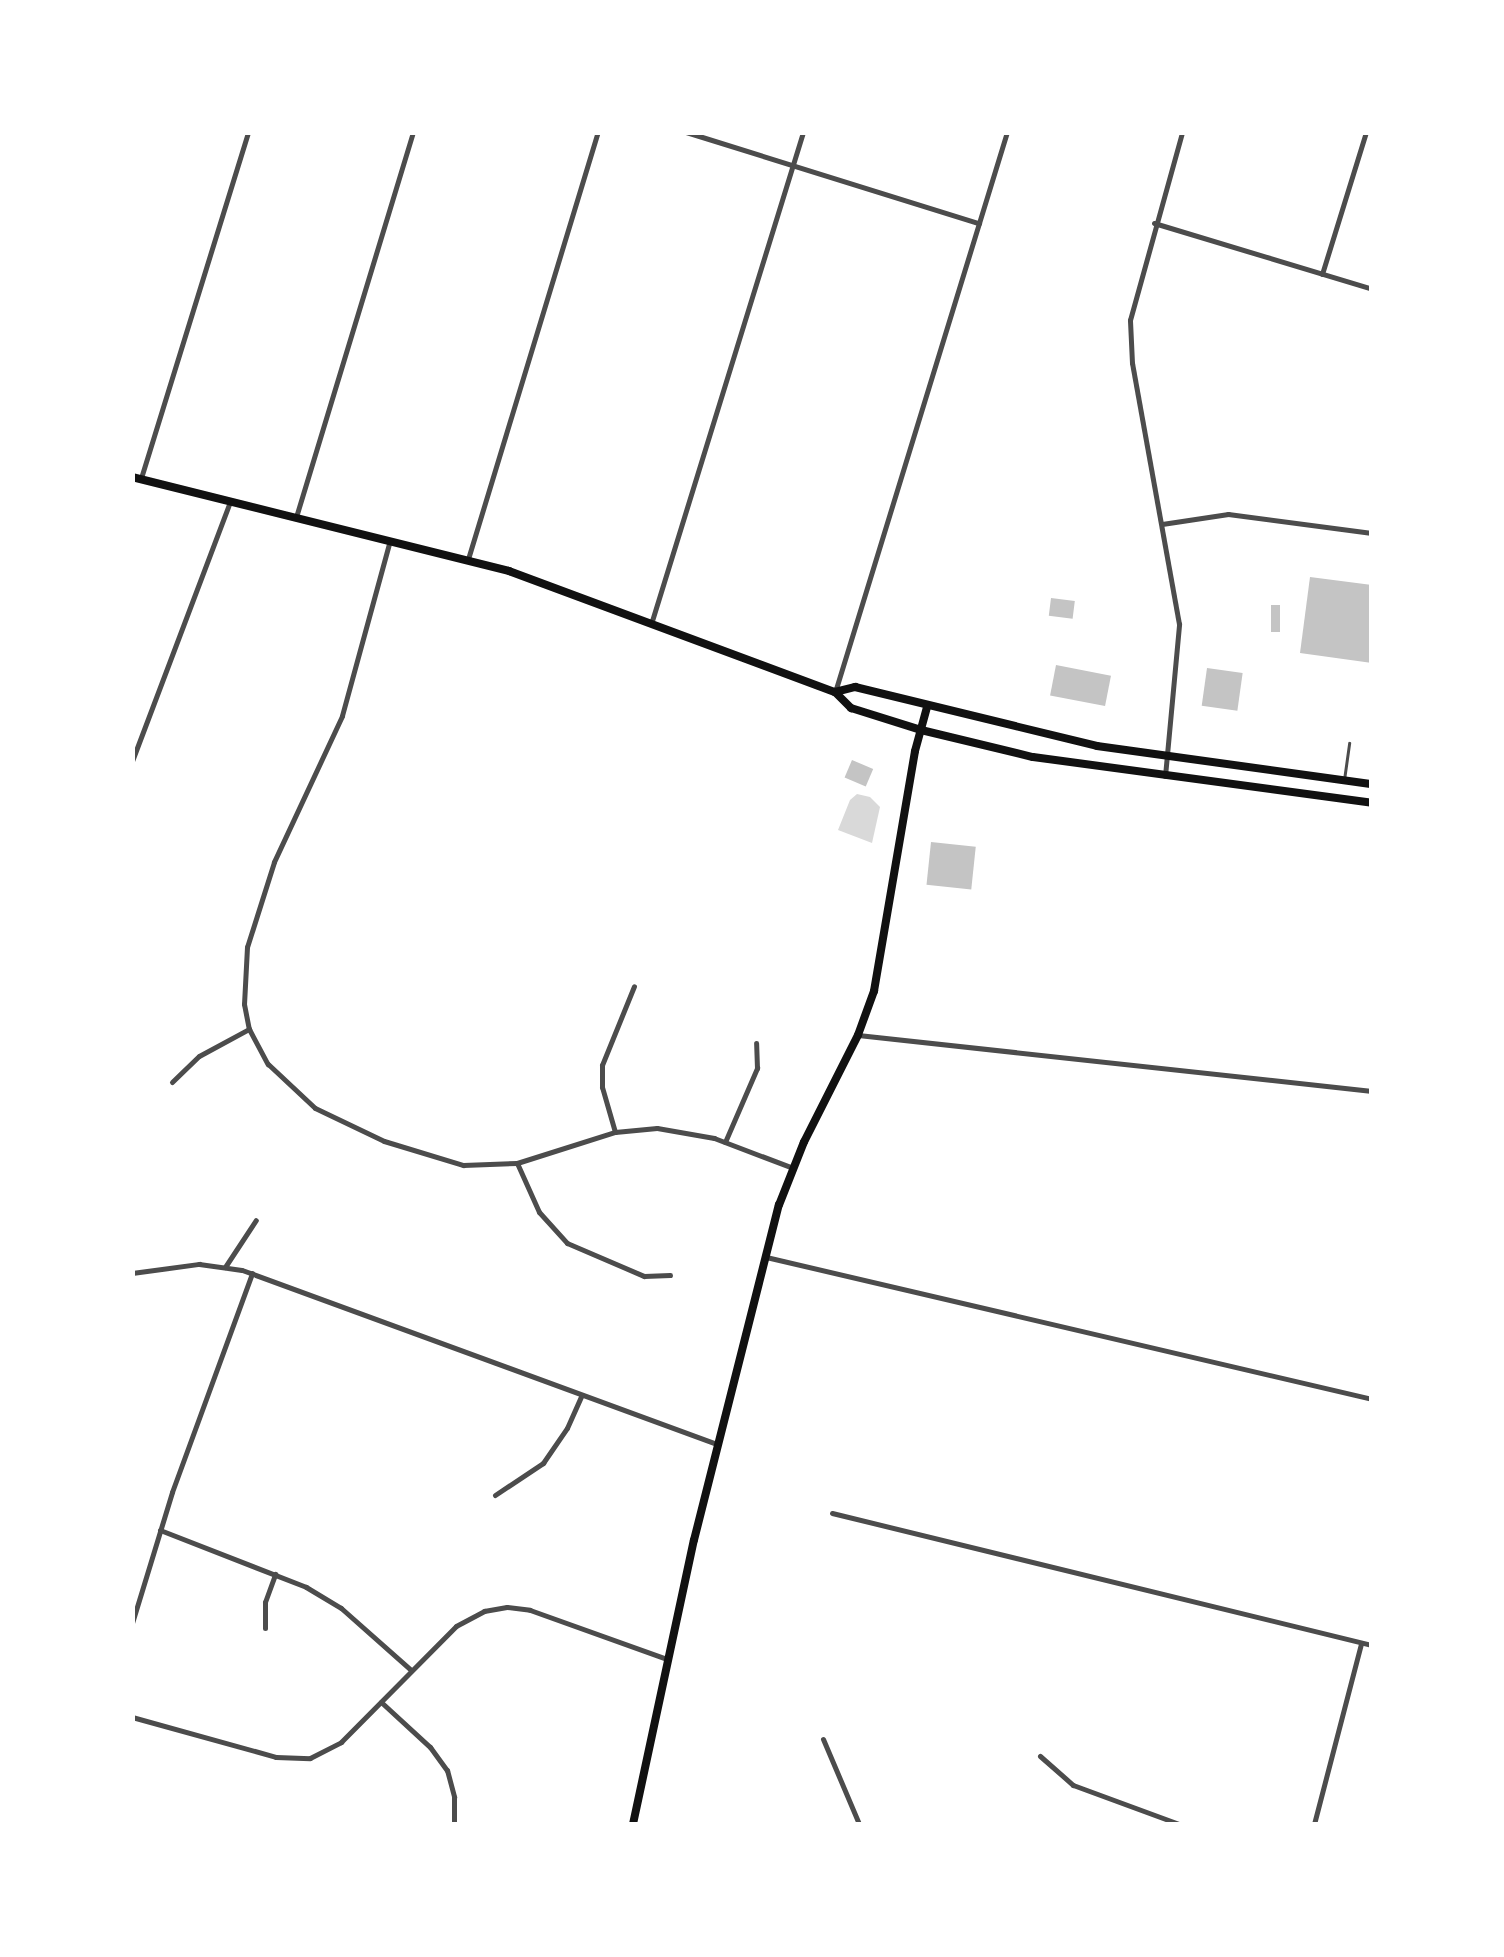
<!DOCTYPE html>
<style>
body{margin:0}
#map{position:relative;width:1504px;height:1957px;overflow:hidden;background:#fff;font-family:Bitter,serif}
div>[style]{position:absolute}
.water>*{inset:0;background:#d9d9d9}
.building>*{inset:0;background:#c4c4c4;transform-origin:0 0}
.service>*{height:2.5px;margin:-1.25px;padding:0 1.25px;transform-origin:1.25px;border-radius:1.25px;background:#4c4c4c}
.minor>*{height:5px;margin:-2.5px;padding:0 2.5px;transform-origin:2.5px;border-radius:2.5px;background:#4c4c4c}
.secondary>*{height:8px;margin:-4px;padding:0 4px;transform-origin:4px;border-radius:4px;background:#111}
span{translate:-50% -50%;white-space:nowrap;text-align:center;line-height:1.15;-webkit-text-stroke:10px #fff;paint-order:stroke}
.frame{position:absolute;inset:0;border:135px solid #fff;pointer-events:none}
</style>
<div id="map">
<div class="water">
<div style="clip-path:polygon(857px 794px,870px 797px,880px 807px,872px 843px,838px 830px,850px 800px)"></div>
</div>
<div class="building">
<div style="clip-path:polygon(1310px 577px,1372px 585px,1372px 663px,1300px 653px)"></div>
<div style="left:1051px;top:598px;width:24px;height:18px;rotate:7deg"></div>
<div style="left:1271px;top:605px;width:9px;height:27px"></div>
<div style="left:1056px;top:665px;width:56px;height:31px;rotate:11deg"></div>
<div style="left:1207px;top:668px;width:36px;height:38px;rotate:8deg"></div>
<div style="left:852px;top:760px;width:23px;height:19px;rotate:23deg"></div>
<div style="left:931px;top:842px;width:45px;height:43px;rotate:6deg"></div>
</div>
<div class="service">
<div style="left:1344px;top:780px;width:37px;rotate:-82deg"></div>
</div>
<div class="minor">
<div style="left:686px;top:132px;width:307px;rotate:17.3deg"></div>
<div style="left:1154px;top:223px;width:228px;rotate:16.8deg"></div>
<div style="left:1322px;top:274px;width:149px;rotate:-72.8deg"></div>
<div style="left:141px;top:478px;width:362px;rotate:-72.8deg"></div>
<div style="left:296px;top:517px;width:402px;rotate:-73.1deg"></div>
<div style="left:1162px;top:524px;width:67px;rotate:-8.6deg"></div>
<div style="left:1228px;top:514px;width:145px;rotate:7.5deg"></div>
<div style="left:390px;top:540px;width:182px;rotate:105.3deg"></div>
<div style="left:342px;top:716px;width:161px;rotate:115deg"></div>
<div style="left:274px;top:862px;width:89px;rotate:107.6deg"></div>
<div style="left:247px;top:947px;width:57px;rotate:93deg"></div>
<div style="left:244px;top:1004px;width:25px;rotate:79deg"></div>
<div style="left:249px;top:1029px;width:40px;rotate:62deg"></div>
<div style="left:268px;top:1064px;width:64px;rotate:43.1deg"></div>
<div style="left:315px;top:1108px;width:76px;rotate:25.6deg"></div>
<div style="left:384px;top:1141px;width:83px;rotate:16.9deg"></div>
<div style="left:463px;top:1165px;width:54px;rotate:-2.1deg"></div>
<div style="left:517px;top:1163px;width:103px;rotate:-17.6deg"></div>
<div style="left:615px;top:1132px;width:42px;rotate:-5.4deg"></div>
<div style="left:657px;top:1128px;width:58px;rotate:10deg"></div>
<div style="left:714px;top:1138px;width:85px;rotate:20.8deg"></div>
<div style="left:468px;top:559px;width:446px;rotate:-73.1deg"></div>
<div style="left:651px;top:624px;width:515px;rotate:-72.83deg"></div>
<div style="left:835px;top:692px;width:586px;rotate:-72.93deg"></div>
<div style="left:132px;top:761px;width:277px;rotate:-69.3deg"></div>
<div style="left:1165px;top:776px;width:153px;rotate:-84.7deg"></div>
<div style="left:1179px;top:624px;width:265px;rotate:-100.2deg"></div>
<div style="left:1132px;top:363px;width:43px;rotate:-92.7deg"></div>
<div style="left:1130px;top:320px;width:195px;rotate:-74.5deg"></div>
<div style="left:858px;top:1035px;width:517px;rotate:6.22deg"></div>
<div style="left:172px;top:1082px;width:37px;rotate:-44deg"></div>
<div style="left:199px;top:1056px;width:57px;rotate:-28.4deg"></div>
<div style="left:615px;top:1132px;width:47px;rotate:-106.1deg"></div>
<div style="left:602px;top:1087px;width:22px;rotate:-90deg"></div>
<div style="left:602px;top:1065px;width:85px;rotate:-67.9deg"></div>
<div style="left:725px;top:1142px;width:81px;rotate:-66.6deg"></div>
<div style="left:757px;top:1068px;width:25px;rotate:-92deg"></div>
<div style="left:517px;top:1163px;width:54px;rotate:65.8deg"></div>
<div style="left:539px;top:1212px;width:42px;rotate:47.9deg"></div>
<div style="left:567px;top:1243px;width:84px;rotate:23.2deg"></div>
<div style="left:644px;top:1276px;width:26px;rotate:-2deg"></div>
<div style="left:766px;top:1257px;width:622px;rotate:13.19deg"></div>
<div style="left:225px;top:1267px;width:56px;rotate:-56.6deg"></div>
<div style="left:132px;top:1273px;width:68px;rotate:-7.7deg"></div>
<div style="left:199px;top:1264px;width:43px;rotate:7.9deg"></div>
<div style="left:242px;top:1270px;width:506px;rotate:20.12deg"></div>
<div style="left:495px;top:1495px;width:58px;rotate:-33.7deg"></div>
<div style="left:543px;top:1463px;width:42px;rotate:-55.6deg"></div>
<div style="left:567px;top:1428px;width:36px;rotate:-66deg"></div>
<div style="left:832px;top:1513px;width:556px;rotate:13.74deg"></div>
<div style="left:160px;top:1530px;width:157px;rotate:21.3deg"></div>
<div style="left:306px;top:1587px;width:41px;rotate:31deg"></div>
<div style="left:341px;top:1608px;width:94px;rotate:41.5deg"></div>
<div style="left:132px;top:1623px;width:137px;rotate:-73deg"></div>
<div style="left:172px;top:1492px;width:233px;rotate:-69.9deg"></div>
<div style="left:265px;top:1628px;width:26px;rotate:-90deg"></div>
<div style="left:265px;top:1602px;width:30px;rotate:-70deg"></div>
<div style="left:381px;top:1702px;width:67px;rotate:42.6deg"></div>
<div style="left:430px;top:1747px;width:29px;rotate:54deg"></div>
<div style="left:447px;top:1770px;width:28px;rotate:75deg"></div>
<div style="left:454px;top:1797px;width:27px;rotate:90deg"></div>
<div style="left:132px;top:1717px;width:149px;rotate:15.5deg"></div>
<div style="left:276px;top:1757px;width:34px;rotate:2deg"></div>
<div style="left:310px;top:1758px;width:35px;rotate:-27deg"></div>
<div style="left:341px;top:1742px;width:163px;rotate:-45.2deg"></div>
<div style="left:456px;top:1626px;width:32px;rotate:-28deg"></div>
<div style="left:484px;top:1611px;width:23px;rotate:-10deg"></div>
<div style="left:507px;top:1607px;width:23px;rotate:7deg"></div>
<div style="left:530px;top:1610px;width:145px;rotate:19.7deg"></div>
<div style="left:823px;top:1739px;width:92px;rotate:67deg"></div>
<div style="left:1040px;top:1756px;width:44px;rotate:41.3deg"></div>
<div style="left:1073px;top:1785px;width:113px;rotate:20.2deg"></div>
<div style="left:1314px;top:1824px;width:186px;rotate:-75.4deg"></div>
</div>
<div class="secondary">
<div style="left:132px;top:477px;width:389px;rotate:14deg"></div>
<div style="left:509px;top:571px;width:348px;rotate:20.4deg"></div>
<div style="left:835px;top:692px;width:23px;rotate:45deg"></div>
<div style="left:851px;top:708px;width:73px;rotate:17.4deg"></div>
<div style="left:921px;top:730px;width:115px;rotate:13.6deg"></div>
<div style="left:1033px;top:757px;width:342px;rotate:7.7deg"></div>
<div style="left:835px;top:692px;width:21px;rotate:-14deg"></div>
<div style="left:855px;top:687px;width:249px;rotate:13.7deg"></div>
<div style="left:1097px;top:746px;width:278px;rotate:7.9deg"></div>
<div style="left:633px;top:1824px;width:290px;rotate:-77.9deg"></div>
<div style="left:694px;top:1540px;width:346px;rotate:-75.8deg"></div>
<div style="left:779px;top:1205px;width:68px;rotate:-68.4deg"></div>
<div style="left:804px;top:1142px;width:120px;rotate:-63.2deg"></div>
<div style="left:858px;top:1035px;width:47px;rotate:-70deg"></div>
<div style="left:874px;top:991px;width:243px;rotate:-80.3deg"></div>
<div style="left:915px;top:751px;width:46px;rotate:-74.7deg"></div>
</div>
<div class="frame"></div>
</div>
